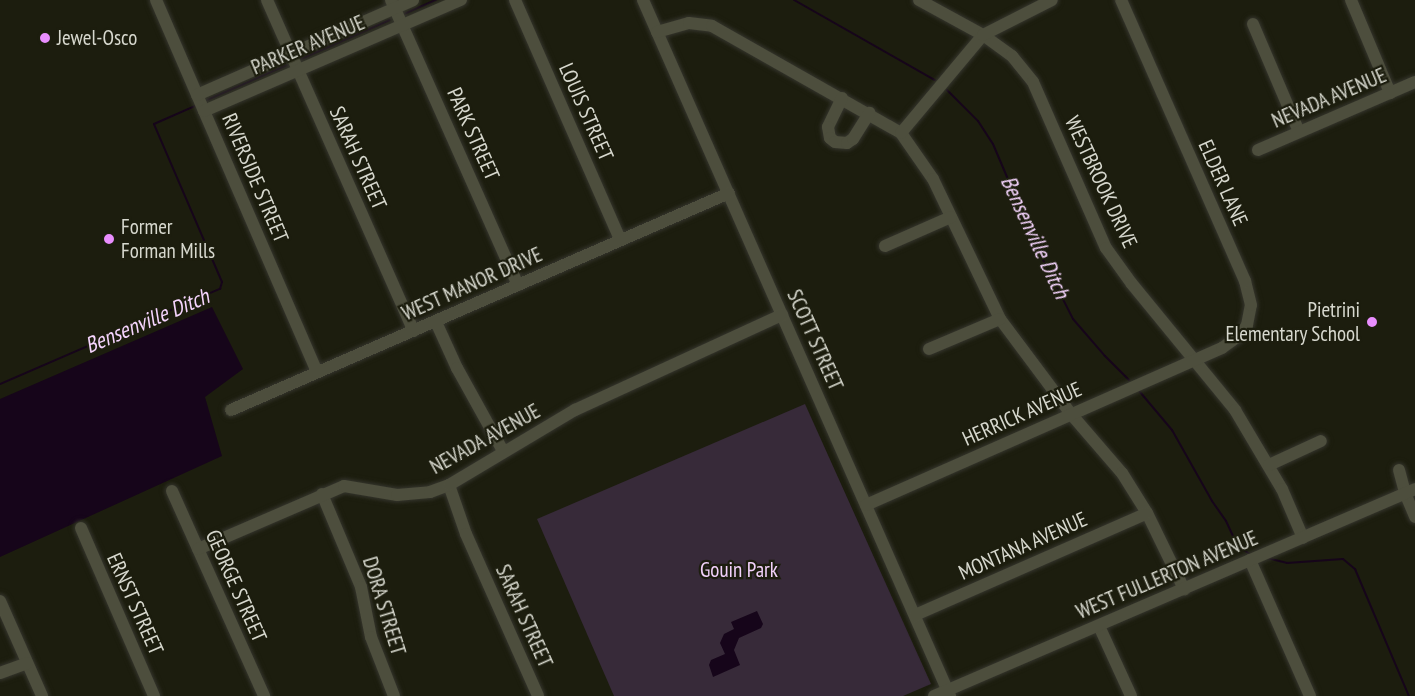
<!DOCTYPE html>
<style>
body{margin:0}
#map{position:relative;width:1415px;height:696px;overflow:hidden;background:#1c1d0e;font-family:"PT Sans Narrow",sans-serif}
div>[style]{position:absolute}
.green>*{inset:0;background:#372a39}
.water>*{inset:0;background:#16051a}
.stream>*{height:2px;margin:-1px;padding:0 1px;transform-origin:1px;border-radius:1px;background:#16051a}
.roads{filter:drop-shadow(0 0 2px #35352d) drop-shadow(0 0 2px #35352d)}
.minor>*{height:12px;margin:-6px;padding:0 6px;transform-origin:6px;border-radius:6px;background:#4d4e3d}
.dots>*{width:16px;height:16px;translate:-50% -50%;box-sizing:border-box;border:3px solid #1c1d0e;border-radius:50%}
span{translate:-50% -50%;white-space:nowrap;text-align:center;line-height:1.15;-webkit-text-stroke:4.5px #1c1d0e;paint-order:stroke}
.poi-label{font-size:21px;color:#d7d8ce}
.left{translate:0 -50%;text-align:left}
.right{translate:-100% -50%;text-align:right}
.street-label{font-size:21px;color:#d7d8ce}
.park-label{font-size:21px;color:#f2d1fa}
.water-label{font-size:22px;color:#f6d5fe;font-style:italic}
</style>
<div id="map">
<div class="green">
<div style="clip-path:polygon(805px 404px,931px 684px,903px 696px,614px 696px,537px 519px)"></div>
</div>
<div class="water">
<div style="clip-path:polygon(212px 307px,243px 369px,205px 397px,222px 456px,0 557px,0 399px)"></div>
<div style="clip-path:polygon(757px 611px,763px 624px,761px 628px,739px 638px,734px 650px,740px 665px,713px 677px,709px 665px,711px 660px,725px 654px,720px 643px,724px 634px,734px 629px,731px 622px)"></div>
</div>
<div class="stream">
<div style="left:794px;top:0;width:162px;rotate:29.6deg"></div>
<div style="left:404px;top:14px;width:35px;rotate:-24deg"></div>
<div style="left:301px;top:59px;width:97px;rotate:-23.7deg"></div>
<div style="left:947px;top:90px;width:44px;rotate:45deg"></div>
<div style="left:978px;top:121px;width:27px;rotate:57deg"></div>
<div style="left:993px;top:144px;width:115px;rotate:67deg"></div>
<div style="left:1038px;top:250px;width:77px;rotate:63.1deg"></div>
<div style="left:1073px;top:319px;width:49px;rotate:49.1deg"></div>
<div style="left:1105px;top:356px;width:34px;rotate:45deg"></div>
<div style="left:207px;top:100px;width:87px;rotate:-23.6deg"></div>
<div style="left:0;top:384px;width:240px;rotate:-23.4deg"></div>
<div style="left:220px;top:289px;width:7px;rotate:-74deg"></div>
<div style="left:222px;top:282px;width:172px;rotate:-113.3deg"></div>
<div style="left:154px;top:124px;width:45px;rotate:-23.7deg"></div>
<div style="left:1140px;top:392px;width:50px;rotate:49.9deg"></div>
<div style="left:1172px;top:430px;width:81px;rotate:60.6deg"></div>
<div style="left:1212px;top:501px;width:24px;rotate:55deg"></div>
<div style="left:1226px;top:521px;width:29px;rotate:65deg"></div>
<div style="left:1238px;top:547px;width:14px;rotate:30deg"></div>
<div style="left:1267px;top:558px;width:21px;rotate:14deg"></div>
<div style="left:1287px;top:563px;width:56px;rotate:-4.1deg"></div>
<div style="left:1343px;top:559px;width:16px;rotate:40deg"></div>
<div style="left:1355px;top:569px;width:138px;rotate:67deg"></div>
</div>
<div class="roads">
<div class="minor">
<div style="left:156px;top:0;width:405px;rotate:66.6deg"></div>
<div style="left:267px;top:0;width:362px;rotate:66.1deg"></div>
<div style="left:391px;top:0;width:312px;rotate:66deg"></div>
<div style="left:515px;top:0;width:261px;rotate:66.3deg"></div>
<div style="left:643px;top:0;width:761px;rotate:66.2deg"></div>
<div style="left:919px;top:0;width:73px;rotate:28.7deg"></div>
<div style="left:983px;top:35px;width:36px;rotate:36deg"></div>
<div style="left:1012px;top:56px;width:33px;rotate:51deg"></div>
<div style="left:1033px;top:82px;width:181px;rotate:66.3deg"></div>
<div style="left:1106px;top:248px;width:44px;rotate:54.2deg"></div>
<div style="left:1132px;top:284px;width:163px;rotate:50.7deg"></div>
<div style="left:1235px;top:410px;width:92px;rotate:59.3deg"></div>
<div style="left:1282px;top:489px;width:53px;rotate:66.8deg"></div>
<div style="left:1351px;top:0;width:101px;rotate:67.2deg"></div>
<div style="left:1253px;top:24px;width:117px;rotate:66.9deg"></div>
<div style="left:657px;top:32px;width:33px;rotate:-16deg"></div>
<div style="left:689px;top:23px;width:23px;rotate:7deg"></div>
<div style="left:712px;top:26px;width:217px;rotate:29.5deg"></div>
<div style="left:901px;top:133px;width:56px;rotate:55.2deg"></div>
<div style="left:933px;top:179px;width:155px;rotate:64.4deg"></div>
<div style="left:1000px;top:319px;width:119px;rotate:53.2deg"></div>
<div style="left:1071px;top:414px;width:78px;rotate:49.2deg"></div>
<div style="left:1122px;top:473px;width:47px;rotate:58deg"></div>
<div style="left:1147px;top:513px;width:85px;rotate:64deg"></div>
<div style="left:197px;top:95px;width:236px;rotate:-23.7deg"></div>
<div style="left:842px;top:98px;width:32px;rotate:116deg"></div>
<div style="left:828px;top:127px;width:11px;rotate:80deg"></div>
<div style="left:830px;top:138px;width:6px;rotate:39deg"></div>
<div style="left:835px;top:142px;width:12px;rotate:5deg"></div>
<div style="left:847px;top:143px;width:7px;rotate:-34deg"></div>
<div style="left:853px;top:139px;width:31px;rotate:-58deg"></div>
<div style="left:204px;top:111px;width:280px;rotate:-23.4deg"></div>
<div style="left:901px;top:133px;width:128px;rotate:-50.1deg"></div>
<div style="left:983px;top:35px;width:77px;rotate:-26.9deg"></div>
<div style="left:1258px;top:150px;width:171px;rotate:-23.4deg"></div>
<div style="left:885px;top:246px;width:72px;rotate:-23.7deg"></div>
<div style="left:436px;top:322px;width:51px;rotate:65.5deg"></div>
<div style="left:457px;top:368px;width:95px;rotate:61deg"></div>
<div style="left:929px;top:349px;width:77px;rotate:-22.9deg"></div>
<div style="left:231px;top:410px;width:543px;rotate:-23.54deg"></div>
<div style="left:1269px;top:465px;width:57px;rotate:-24.8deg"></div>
<div style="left:1399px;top:470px;width:24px;rotate:75deg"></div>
<div style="left:1405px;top:493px;width:26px;rotate:67deg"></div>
<div style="left:449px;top:485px;width:52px;rotate:70.9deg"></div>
<div style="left:466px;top:534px;width:177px;rotate:66deg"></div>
<div style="left:172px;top:491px;width:225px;rotate:65.8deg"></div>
<div style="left:322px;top:494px;width:101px;rotate:67.2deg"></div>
<div style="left:361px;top:587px;width:51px;rotate:78.7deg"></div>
<div style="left:371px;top:637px;width:63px;rotate:68.7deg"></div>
<div style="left:866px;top:505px;width:389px;rotate:-23.8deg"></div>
<div style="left:1222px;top:348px;width:24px;rotate:-36deg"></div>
<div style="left:1241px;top:334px;width:11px;rotate:-56deg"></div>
<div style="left:1247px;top:325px;width:20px;rotate:-79deg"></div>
<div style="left:1251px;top:305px;width:25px;rotate:-104deg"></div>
<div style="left:1245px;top:281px;width:307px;rotate:-113.8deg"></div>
<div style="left:81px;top:528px;width:183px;rotate:66.5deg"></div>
<div style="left:198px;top:549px;width:159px;rotate:-23.3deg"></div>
<div style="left:344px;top:486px;width:54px;rotate:9.6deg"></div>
<div style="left:397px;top:495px;width:33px;rotate:-5deg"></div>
<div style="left:430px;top:492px;width:20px;rotate:-20deg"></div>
<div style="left:449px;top:485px;width:147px;rotate:-30.8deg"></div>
<div style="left:575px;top:410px;width:228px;rotate:-24.7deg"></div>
<div style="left:1250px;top:560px;width:149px;rotate:66.2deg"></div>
<div style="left:0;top:601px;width:104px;rotate:66.1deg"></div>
<div style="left:915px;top:615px;width:253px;rotate:-23.7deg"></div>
<div style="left:1099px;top:626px;width:77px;rotate:65.4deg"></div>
<div style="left:0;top:673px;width:29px;rotate:-20deg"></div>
<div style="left:934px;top:696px;width:524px;rotate:-23.28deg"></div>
</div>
</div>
<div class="dots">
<div style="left:45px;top:38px;background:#e98efe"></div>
<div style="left:109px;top:239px;background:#e98efe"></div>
<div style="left:1372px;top:322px;background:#e98efe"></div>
</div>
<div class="poi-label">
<span class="left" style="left:57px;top:38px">Jewel-Osco</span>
<span class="left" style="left:121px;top:239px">Former<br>Forman Mills</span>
<span class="right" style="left:1360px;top:322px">Pietrini<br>Elementary School</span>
</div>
<div class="street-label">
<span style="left:308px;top:45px;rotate:-23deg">PARKER AVENUE</span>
<span style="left:1329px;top:98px;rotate:-23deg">NEVADA AVENUE</span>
<span style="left:586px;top:112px;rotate:66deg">LOUIS STREET</span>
<span style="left:473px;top:134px;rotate:66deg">PARK STREET</span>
<span style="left:358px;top:158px;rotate:66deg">SARAH STREET</span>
<span style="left:255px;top:178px;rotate:67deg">RIVERSIDE STREET</span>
<span style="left:1101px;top:182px;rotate:65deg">WESTBROOK DRIVE</span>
<span style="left:1223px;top:183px;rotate:66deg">ELDER LANE</span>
<span style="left:472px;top:284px;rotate:-24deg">WEST MANOR DRIVE</span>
<span style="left:815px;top:340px;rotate:66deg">SCOTT STREET</span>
<span style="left:1022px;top:414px;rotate:-24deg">HERRICK AVENUE</span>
<span style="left:485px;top:439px;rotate:-29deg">NEVADA AVENUE</span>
<span style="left:1023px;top:546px;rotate:-24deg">MONTANA AVENUE</span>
<span style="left:1167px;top:575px;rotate:-23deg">WEST FULLERTON AVENUE</span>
<span style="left:236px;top:586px;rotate:66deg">GEORGE STREET</span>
<span style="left:135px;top:604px;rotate:66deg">ERNST STREET</span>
<span style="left:384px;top:606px;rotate:73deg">DORA STREET</span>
<span style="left:524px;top:616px;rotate:66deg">SARAH STREET</span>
</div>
<div class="park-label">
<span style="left:739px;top:570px">Gouin Park</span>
</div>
<div class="water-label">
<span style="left:1035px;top:237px;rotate:65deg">Bensenville Ditch</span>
<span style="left:147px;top:321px;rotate:-23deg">Bensenville Ditch</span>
</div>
</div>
